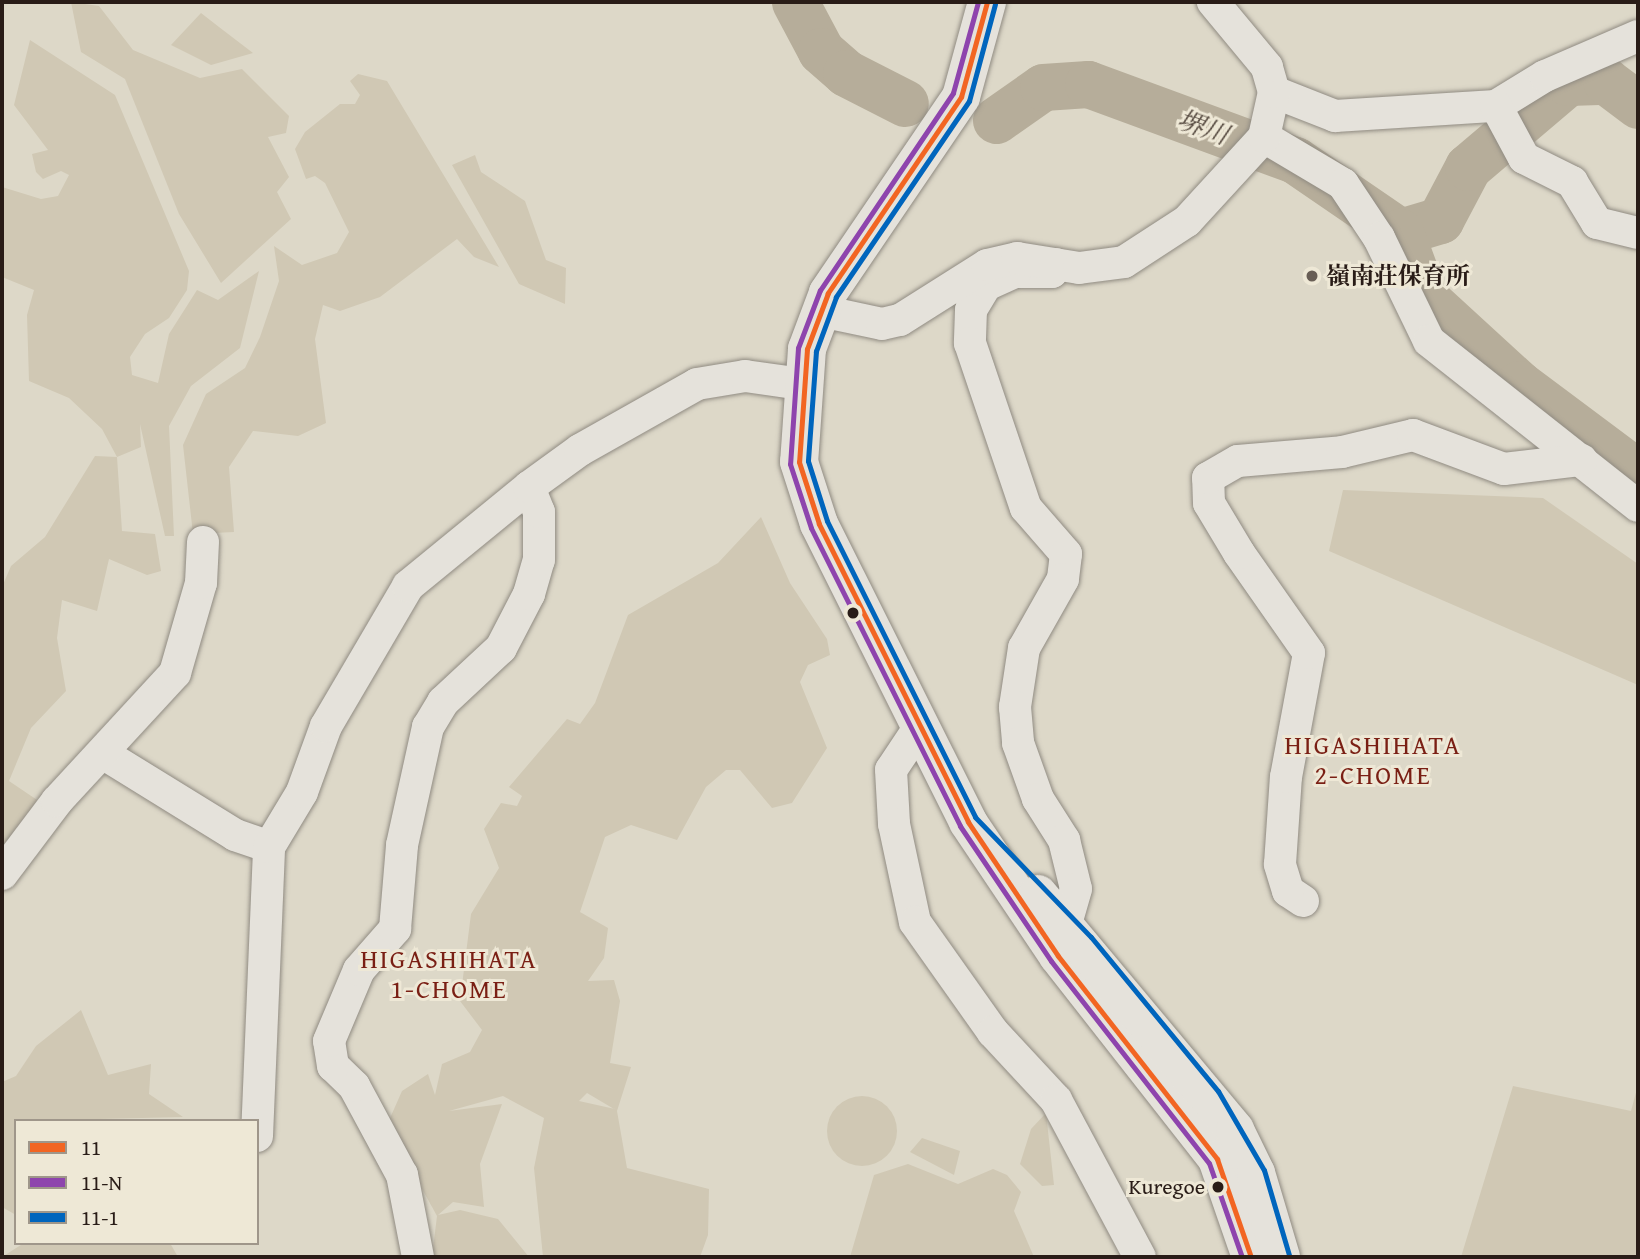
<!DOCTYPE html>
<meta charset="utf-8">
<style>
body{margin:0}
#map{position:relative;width:1640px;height:1259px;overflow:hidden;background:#ddd8c8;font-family:"Gentium Book Plus","Noto Serif JP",serif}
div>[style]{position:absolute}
.green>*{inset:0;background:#d0c8b4}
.round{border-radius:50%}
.river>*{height:47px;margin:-23.5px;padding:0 23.5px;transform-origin:23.5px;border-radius:23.5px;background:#b6ad9a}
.roads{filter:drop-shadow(0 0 2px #908b82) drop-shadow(0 0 2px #908b82)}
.street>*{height:32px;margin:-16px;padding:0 16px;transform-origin:16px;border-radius:16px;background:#e5e2db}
.secondary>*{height:38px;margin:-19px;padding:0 19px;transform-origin:19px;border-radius:19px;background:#e5e2db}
.bus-1>*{height:5px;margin:-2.5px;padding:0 2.5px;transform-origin:2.5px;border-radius:2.5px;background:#f26522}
.bus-2>*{height:5px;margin:-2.5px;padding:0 2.5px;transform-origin:2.5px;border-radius:2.5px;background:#8e44ad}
.bus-3>*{height:5px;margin:-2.5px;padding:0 2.5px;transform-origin:2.5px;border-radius:2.5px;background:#0065bd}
.dots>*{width:19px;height:19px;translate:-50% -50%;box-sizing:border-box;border:4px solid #eee8d6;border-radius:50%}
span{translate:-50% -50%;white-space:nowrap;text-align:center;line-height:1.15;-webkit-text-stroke:6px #eee8d6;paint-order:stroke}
.bus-label{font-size:22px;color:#291c17}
.right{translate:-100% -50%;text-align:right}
.poi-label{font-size:24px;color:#291c17;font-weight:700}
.left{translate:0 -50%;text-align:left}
.water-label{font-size:26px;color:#54483e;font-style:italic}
.neighbourhood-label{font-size:26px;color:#7a1f14;letter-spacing:2px}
.frame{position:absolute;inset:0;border:4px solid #291c17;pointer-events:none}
.legend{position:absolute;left:14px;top:1119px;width:245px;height:126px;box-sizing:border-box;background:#eee8d6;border:2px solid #9f968a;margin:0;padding:9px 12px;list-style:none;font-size:21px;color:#291c17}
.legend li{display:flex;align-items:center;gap:14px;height:35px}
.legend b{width:35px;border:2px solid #9f968a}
</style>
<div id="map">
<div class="green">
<div style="clip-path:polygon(71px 2px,99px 6px,133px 50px,200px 78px,242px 69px,289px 116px,286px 133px,268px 137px,289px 177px,277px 192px,291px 219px,221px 283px,179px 214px,125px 79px,81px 52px)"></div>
<div style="clip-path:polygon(201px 13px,219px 27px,253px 53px,211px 65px,171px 45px)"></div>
<div style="clip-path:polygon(30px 40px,115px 95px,189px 271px,187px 290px,169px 318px,145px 334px,130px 357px,132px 375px,158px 383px,169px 334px,197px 290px,218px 300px,259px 271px,240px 348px,191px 386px,169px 426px,174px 536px,165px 536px,140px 424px,141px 447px,117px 457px,122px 531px,155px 534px,161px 571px,147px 575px,109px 559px,97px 611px,62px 600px,57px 638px,66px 691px,31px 728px,9px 781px,46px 806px,2px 861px,2px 587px,11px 566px,45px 537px,95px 456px,117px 457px,102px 429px,69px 398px,29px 381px,27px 315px,34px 290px,2px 277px,2px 187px,41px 199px,58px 196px,69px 175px,61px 171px,43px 179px,36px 172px,32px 154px,48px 150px,14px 105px)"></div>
<div style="clip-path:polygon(358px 74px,387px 81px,499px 267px,474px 257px,457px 239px,380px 297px,340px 311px,323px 305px,315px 339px,326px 423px,298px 436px,253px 431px,229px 467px,234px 532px,193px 534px,183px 445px,206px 394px,245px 368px,260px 337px,279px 281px,274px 246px,302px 265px,337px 253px,349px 232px,325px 183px,315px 176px,306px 179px,295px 149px,305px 132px,340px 104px,355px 104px,360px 95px,350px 81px)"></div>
<div style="clip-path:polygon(475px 155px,481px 172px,525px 201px,546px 260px,566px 268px,565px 304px,519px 284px,452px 165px)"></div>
<div style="clip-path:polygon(1343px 490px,1543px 498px,1638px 564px,1638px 685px,1329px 551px)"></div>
<div style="clip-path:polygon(evenodd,761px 517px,790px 583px,827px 639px,830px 655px,808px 665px,800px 682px,827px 748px,792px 803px,772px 808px,740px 770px,726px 770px,706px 787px,677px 840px,631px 825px,605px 837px,580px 912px,608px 928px,604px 958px,588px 981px,614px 980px,620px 1001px,610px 1063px,631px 1067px,617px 1111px,627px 1168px,709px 1189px,708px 1235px,700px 1257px,543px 1257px,534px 1168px,544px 1118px,503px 1096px,449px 1111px,502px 1104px,480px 1164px,484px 1207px,453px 1202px,438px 1215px,460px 1210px,498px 1219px,529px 1257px,432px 1257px,437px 1216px,387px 1125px,402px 1091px,428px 1074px,435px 1095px,442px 1064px,470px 1052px,482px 1030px,460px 1001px,471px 914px,499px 868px,484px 829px,501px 803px,517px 806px,522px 796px,509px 787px,567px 719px,580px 724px,595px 703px,628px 615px,718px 563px,761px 517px,587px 1093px,614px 1109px,615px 1109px,579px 1101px,587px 1093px)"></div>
<div style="clip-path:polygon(81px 1010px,108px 1075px,151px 1064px,149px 1094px,183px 1117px,16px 1121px,16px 1215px,2px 1207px,2px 1082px,16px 1076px,36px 1046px)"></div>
<div style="clip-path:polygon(1638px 1085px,1638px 1257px,1461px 1257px,1513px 1086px,1631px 1111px)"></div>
<div class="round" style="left:827px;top:1096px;width:70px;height:70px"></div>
<div style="clip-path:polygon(1046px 1113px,1054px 1185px,1042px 1186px,1020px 1164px,1031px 1129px)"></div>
<div style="clip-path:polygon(922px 1138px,960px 1151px,954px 1175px,910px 1152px)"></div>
<div style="clip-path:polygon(908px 1164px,958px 1184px,993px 1169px,1007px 1175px,1021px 1192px,1014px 1211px,1034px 1257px,850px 1257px,874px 1175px)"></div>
<div style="clip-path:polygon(24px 1243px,170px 1243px,178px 1257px,2px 1257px)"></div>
</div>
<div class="river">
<div style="left:795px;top:2px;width:55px;rotate:62deg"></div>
<div style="left:821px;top:51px;width:33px;rotate:41deg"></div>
<div style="left:846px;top:73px;width:66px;rotate:27deg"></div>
<div style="left:996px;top:120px;width:57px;rotate:-35.1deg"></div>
<div style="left:1043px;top:87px;width:45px;rotate:-3.8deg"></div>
<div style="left:1088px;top:84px;width:221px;rotate:20.2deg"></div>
<div style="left:1295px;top:160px;width:127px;rotate:34.4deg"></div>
<div style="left:1400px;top:232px;width:42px;rotate:-16.7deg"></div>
<div style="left:1440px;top:220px;width:60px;rotate:-62.2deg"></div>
<div style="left:1468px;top:167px;width:131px;rotate:-40.4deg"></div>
<div style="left:1568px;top:82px;width:38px;rotate:-2deg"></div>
<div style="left:1606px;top:81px;width:40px;rotate:37deg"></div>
<div style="left:1400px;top:232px;width:69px;rotate:69.7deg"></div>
<div style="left:1424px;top:297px;width:129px;rotate:42.5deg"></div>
<div style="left:1519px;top:384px;width:149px;rotate:36.8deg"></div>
</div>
<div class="roads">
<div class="street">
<div style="left:1274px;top:92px;width:66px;rotate:21.5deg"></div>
<div style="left:1335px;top:116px;width:161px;rotate:-3.6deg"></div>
<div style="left:1496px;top:106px;width:57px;rotate:-31.5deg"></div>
<div style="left:1545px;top:76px;width:101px;rotate:-23.3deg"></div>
<div style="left:1496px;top:106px;width:59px;rotate:61.7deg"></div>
<div style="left:1524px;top:158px;width:54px;rotate:26.6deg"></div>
<div style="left:1572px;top:182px;width:48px;rotate:58.6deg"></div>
<div style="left:1597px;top:223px;width:42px;rotate:13.7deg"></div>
<div style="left:1264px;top:137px;width:92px;rotate:30.7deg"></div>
<div style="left:1343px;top:184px;width:65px;rotate:56.3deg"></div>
<div style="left:1379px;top:238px;width:114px;rotate:64.1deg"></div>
<div style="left:1429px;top:341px;width:266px;rotate:38.3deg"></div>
<div style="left:1056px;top:264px;width:9px;rotate:117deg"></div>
<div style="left:1052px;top:272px;width:37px;rotate:180deg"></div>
<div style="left:1015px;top:272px;width:32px;rotate:156deg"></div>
<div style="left:986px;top:285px;width:29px;rotate:121deg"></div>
<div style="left:971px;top:310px;width:33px;rotate:92deg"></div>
<div style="left:970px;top:343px;width:174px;rotate:71.3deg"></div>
<div style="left:1026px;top:508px;width:61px;rotate:49deg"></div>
<div style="left:1066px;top:554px;width:25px;rotate:97deg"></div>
<div style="left:1063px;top:579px;width:79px;rotate:119.5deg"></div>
<div style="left:1024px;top:648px;width:60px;rotate:98.7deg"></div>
<div style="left:1015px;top:707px;width:36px;rotate:85deg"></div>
<div style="left:1018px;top:743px;width:59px;rotate:70.3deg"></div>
<div style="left:1038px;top:799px;width:49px;rotate:57.6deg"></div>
<div style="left:1064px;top:840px;width:50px;rotate:76.2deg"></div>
<div style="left:1076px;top:889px;width:35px;rotate:106deg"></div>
<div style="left:821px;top:311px;width:62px;rotate:12deg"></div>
<div style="left:882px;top:324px;width:18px;rotate:-13deg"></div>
<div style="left:900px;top:320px;width:103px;rotate:-32.3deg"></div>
<div style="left:987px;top:265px;width:31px;rotate:-13deg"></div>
<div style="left:1017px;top:258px;width:63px;rotate:9.2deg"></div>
<div style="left:1079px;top:268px;width:45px;rotate:-7.6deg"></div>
<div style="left:1124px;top:262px;width:75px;rotate:-33.1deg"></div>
<div style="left:1187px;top:221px;width:114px;rotate:-47.5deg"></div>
<div style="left:1264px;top:137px;width:46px;rotate:-77.5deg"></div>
<div style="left:1274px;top:92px;width:26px;rotate:-106deg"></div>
<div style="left:1267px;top:67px;width:85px;rotate:-129.7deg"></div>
<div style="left:919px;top:728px;width:50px;rotate:123.7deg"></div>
<div style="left:891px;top:770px;width:54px;rotate:86.8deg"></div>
<div style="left:894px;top:824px;width:100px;rotate:77.9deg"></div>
<div style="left:915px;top:922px;width:135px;rotate:54.7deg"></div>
<div style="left:993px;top:1032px;width:93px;rotate:47.2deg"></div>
<div style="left:1056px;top:1100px;width:178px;rotate:61.9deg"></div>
<div style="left:104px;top:754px;width:154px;rotate:31.7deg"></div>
<div style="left:235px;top:835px;width:36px;rotate:19deg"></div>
<div style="left:2px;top:874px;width:91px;rotate:-53deg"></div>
<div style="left:57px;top:801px;width:174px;rotate:-47.3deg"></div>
<div style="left:175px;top:673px;width:94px;rotate:-73.9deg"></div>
<div style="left:201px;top:583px;width:41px;rotate:-87.2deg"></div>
<div style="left:1303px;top:901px;width:18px;rotate:-146deg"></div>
<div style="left:1288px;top:891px;width:28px;rotate:-107deg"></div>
<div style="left:1280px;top:864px;width:87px;rotate:-86.1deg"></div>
<div style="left:1286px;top:777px;width:126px;rotate:-79.5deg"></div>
<div style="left:1309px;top:653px;width:122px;rotate:-125deg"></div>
<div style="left:1239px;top:553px;width:58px;rotate:-121deg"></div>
<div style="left:1209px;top:503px;width:25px;rotate:-92deg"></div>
<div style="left:1208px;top:478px;width:34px;rotate:-30deg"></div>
<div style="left:1238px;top:461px;width:104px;rotate:-4.9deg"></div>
<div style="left:1342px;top:452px;width:73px;rotate:-13.5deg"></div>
<div style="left:1413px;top:435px;width:97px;rotate:20.5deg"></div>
<div style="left:1504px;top:469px;width:78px;rotate:-6.7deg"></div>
<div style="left:257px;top:1136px;width:289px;rotate:-87.6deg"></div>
<div style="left:269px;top:847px;width:64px;rotate:-59deg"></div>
<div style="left:302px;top:792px;width:70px;rotate:-70deg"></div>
<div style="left:326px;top:726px;width:162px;rotate:-59.6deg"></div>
<div style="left:408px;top:586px;width:156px;rotate:-39.3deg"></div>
<div style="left:418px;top:1257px;width:84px;rotate:-101deg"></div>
<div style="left:402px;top:1175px;width:101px;rotate:-118.3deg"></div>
<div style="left:354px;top:1086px;width:29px;rotate:-136deg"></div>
<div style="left:333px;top:1066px;width:25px;rotate:-99deg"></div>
<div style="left:329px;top:1041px;width:77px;rotate:-67.1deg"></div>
<div style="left:359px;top:970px;width:55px;rotate:-48.7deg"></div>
<div style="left:395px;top:929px;width:84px;rotate:-85.2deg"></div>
<div style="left:402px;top:845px;width:121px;rotate:-77.6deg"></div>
<div style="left:428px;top:727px;width:29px;rotate:-59deg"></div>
<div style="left:443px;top:702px;width:79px;rotate:-43deg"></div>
<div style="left:501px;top:648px;width:61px;rotate:-62.6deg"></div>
<div style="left:529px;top:594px;width:35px;rotate:-74deg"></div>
<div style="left:539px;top:560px;width:48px;rotate:-90deg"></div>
<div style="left:539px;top:512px;width:27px;rotate:-112deg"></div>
<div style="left:529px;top:487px;width:63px;rotate:-36deg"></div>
<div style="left:580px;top:450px;width:134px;rotate:-29.4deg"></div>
<div style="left:697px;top:384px;width:49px;rotate:-9.5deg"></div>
<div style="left:745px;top:376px;width:58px;rotate:8deg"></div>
</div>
<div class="secondary">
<div style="left:987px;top:2px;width:98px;rotate:105.3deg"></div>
<div style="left:961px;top:97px;width:237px;rotate:124.2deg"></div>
<div style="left:828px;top:293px;width:60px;rotate:110.6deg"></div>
<div style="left:807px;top:349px;width:113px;rotate:94deg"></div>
<div style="left:799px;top:462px;width:65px;rotate:72.1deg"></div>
<div style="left:819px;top:524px;width:333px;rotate:63.4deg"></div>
<div style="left:968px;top:822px;width:161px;rotate:56.1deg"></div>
<div style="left:1058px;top:956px;width:258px;rotate:51.9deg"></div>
<div style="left:1217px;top:1159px;width:104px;rotate:70.9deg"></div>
<div style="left:1038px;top:894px;width:307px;rotate:50.1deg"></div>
<div style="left:1235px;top:1130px;width:48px;rotate:64deg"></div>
<div style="left:1256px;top:1173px;width:88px;rotate:73.4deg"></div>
</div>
</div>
<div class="bus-1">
<div style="left:987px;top:2px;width:98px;rotate:105.3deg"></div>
<div style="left:961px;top:97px;width:237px;rotate:124.2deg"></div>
<div style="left:828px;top:293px;width:60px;rotate:110.6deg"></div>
<div style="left:807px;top:349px;width:113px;rotate:94deg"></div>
<div style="left:799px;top:462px;width:65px;rotate:72.1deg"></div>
<div style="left:819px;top:524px;width:333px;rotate:63.4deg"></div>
<div style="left:968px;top:822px;width:161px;rotate:56.1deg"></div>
<div style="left:1058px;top:956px;width:258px;rotate:51.9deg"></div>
<div style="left:1217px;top:1159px;width:104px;rotate:70.9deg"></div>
</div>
<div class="bus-2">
<div style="left:978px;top:2px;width:94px;rotate:105.4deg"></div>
<div style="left:953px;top:93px;width:238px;rotate:124deg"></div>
<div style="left:820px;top:290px;width:62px;rotate:110.8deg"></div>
<div style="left:798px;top:348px;width:116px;rotate:93.9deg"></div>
<div style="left:790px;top:464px;width:67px;rotate:71.8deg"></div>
<div style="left:811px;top:528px;width:333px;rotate:63.4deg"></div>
<div style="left:960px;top:826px;width:163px;rotate:56deg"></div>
<div style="left:1051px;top:961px;width:256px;rotate:52deg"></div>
<div style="left:1209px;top:1163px;width:100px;rotate:70.7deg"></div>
</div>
<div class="bus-3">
<div style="left:995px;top:4px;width:100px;rotate:105deg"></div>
<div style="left:969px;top:101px;width:237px;rotate:124.2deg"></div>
<div style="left:836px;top:297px;width:58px;rotate:110.3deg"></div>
<div style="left:816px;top:351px;width:110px;rotate:94.2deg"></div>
<div style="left:808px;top:461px;width:63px;rotate:72.4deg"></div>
<div style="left:827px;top:521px;width:331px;rotate:63.4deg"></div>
<div style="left:975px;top:817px;width:167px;rotate:46deg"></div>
<div style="left:1091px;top:937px;width:200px;rotate:50.5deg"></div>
<div style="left:1218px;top:1091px;width:91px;rotate:59.8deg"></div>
<div style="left:1264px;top:1170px;width:89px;rotate:73.6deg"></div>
</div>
<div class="dots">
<div style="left:1312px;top:276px;background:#685e55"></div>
<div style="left:853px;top:613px;background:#291c17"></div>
<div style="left:1218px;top:1187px;background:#291c17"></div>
</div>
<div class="bus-label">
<span class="right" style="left:1205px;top:1187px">Kuregoe</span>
</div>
<div class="poi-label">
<span class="left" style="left:1326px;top:276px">嶺南荘保育所</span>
</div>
<div class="water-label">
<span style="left:1203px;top:127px;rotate:20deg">堺川</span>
</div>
<div class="neighbourhood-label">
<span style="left:1373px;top:760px">HIGASHIHATA<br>2-CHOME</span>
<span style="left:449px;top:974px">HIGASHIHATA<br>1-CHOME</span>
</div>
<div class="frame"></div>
<ul class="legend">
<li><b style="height:9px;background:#f26522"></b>11</li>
<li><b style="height:9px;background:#8e44ad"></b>11-N</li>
<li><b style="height:9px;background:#0065bd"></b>11-1</li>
</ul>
</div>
